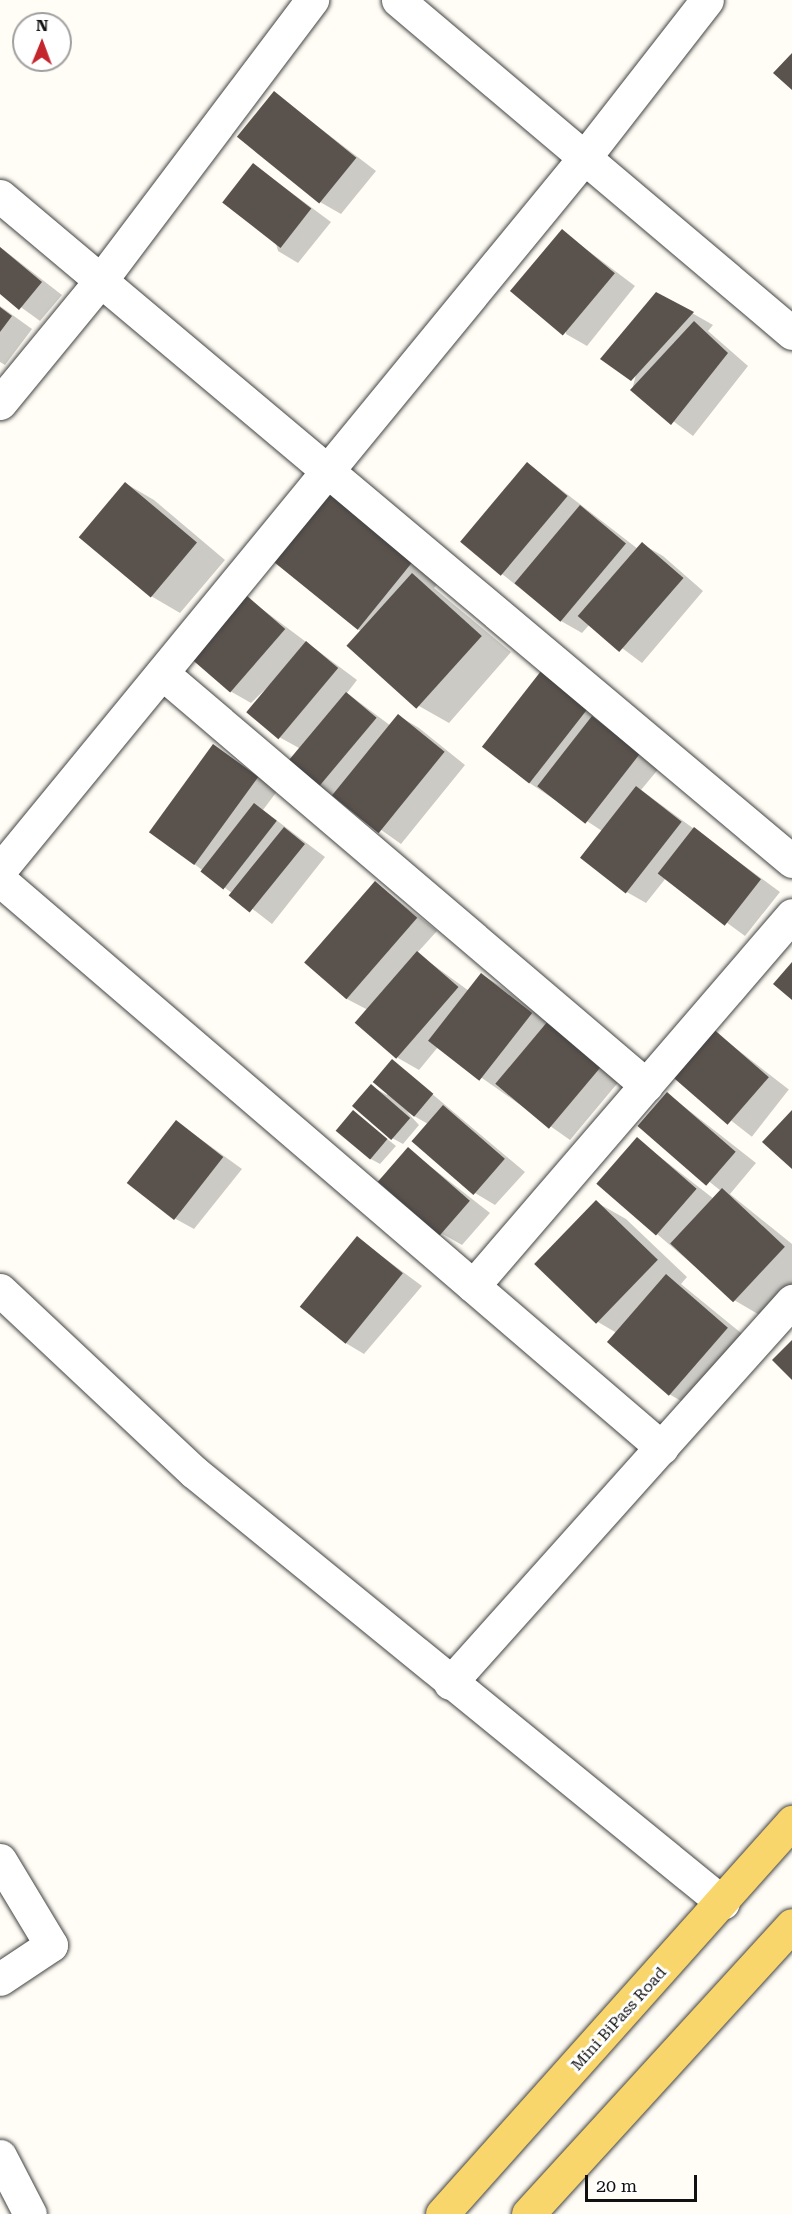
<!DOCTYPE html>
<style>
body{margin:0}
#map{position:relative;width:792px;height:2214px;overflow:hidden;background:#fffdf5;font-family:"Roboto Serif",serif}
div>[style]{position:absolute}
.shadow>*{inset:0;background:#0003;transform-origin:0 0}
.building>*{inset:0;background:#5a524d;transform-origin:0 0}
.roads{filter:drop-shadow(0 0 2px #444) drop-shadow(0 0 2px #444)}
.minor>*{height:33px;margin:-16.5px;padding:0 16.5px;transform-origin:16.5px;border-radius:16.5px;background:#fff}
.major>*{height:33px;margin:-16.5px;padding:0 16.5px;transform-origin:16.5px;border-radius:16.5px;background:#f9d66b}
span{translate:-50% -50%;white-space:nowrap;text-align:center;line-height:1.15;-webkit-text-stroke:6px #fff;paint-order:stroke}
.street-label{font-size:16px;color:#111}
.north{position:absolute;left:12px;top:12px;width:60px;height:60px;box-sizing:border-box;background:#fff;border:2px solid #a0a0a0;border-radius:50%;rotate:1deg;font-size:16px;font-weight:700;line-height:24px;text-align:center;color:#111}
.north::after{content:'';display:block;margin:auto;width:21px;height:27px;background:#c4262e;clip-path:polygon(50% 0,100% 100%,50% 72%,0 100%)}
.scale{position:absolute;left:585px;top:2175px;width:112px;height:27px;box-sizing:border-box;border:3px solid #111;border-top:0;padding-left:8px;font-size:18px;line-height:21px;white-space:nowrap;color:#111;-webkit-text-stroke:4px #fff;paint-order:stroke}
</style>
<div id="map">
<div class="shadow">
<div style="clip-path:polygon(274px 93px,376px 171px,341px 214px,320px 202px)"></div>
<div style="clip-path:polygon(254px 165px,331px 222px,298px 263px,278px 251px)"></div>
<div style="clip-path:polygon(562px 231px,635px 286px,587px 346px,566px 334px)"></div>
<div style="clip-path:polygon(0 247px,62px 295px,40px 321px,0 292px)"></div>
<div style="clip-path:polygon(657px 293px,713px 325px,708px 331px,748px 366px,693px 436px,632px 390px)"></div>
<div style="clip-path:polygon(0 306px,32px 329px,5px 365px,0 362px)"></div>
<div style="clip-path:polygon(528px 464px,638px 549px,642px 544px,663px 556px,703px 591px,642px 663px,590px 624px,582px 633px,561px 621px,502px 574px)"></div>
<div style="clip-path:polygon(125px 483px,154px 500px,225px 560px,180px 613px,151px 596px)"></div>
<div style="clip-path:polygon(330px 491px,443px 577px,434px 588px,511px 652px,449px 723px,419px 706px,350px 646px,363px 632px,357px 629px)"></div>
<div style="clip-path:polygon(246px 597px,357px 680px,347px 693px,391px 726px,399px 716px,419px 728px,465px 765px,401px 844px,318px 785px,299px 748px,279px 737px,276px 679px,251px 703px,230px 691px)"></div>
<div style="clip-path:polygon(542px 673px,660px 767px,641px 790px,780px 892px,745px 936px,666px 878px,646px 903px,625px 891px,602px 831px,528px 782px)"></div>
<div style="clip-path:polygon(213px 745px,278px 790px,263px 810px,325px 857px,272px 924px,193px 863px)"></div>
<div style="clip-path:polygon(376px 883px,437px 931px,417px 953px,469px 991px,482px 975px,502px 987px,621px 1079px,570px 1140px,438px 1047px,419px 1070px,398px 1058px,368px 1010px,345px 998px)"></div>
<div style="left:710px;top:1028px;width:100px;height:60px;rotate:38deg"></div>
<div style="clip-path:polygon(393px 1061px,525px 1172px,495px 1205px,475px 1193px,428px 1124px,407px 1112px,419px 1125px,403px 1144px,392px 1138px,371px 1086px,387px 1095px)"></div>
<div style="clip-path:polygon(668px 1094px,756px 1163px,730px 1194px,792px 1244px,792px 1287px,763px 1317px,734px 1300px,657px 1234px,637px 1139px,714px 1199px,721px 1191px,640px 1126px)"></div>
<div style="clip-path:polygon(353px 1112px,396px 1146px,380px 1164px,369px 1158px)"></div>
<div style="clip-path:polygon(177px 1122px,242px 1169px,194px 1229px,174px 1218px)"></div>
<div style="clip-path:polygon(408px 1149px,490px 1213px,462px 1245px,441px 1233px)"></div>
<div style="clip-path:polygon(596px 1202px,626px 1219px,687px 1277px,681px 1284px,757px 1346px,698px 1411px,669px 1394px,615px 1332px,598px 1322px)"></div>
<div style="clip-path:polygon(357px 1238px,422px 1286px,364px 1354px,344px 1342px)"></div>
</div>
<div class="building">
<div style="clip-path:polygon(792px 53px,792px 90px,773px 73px)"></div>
<div style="left:274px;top:91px;width:106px;height:59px;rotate:39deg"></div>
<div style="left:253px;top:163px;width:74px;height:50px;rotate:38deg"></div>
<div style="left:562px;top:229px;width:69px;height:81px;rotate:40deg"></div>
<div style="clip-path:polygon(0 247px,42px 282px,19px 310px,0 294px)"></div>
<div style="clip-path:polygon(656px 292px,694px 312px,631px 381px,600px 359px)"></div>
<div style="clip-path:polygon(0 307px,12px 316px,0 332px)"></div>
<div style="clip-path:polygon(694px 321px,728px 353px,671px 425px,630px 390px)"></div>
<div style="left:527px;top:462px;width:53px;height:104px;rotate:40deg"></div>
<div style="left:125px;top:482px;width:94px;height:72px;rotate:40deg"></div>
<div style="left:330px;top:489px;width:110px;height:92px;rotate:39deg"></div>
<div style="left:580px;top:505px;width:60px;height:102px;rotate:40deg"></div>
<div style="left:642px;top:542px;width:55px;height:98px;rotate:41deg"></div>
<div style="left:412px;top:573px;width:94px;height:98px;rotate:42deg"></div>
<div style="left:246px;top:595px;width:52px;height:84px;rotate:41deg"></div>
<div style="left:306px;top:641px;width:42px;height:93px;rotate:40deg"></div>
<div style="left:541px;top:671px;width:60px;height:96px;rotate:38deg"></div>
<div style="left:346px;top:692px;width:40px;height:90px;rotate:40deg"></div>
<div style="left:398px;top:714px;width:60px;height:105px;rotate:39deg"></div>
<div style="left:592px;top:716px;width:61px;height:89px;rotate:38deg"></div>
<div style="left:213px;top:744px;width:56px;height:109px;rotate:36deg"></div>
<div style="left:636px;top:786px;width:58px;height:91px;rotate:38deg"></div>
<div style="left:254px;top:803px;width:29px;height:87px;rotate:38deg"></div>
<div style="left:284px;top:827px;width:27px;height:88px;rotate:39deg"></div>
<div style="left:694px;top:827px;width:85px;height:59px;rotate:38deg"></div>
<div style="left:375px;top:881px;width:56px;height:108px;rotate:41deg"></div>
<div style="left:417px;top:951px;width:55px;height:95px;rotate:41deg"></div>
<div style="clip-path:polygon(792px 962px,792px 1000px,773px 984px)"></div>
<div style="left:481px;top:973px;width:65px;height:86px;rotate:38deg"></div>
<div style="left:548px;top:1021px;width:70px;height:82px;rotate:40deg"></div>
<div style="left:710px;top:1026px;width:78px;height:63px;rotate:41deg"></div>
<div style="left:392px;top:1059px;width:54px;height:30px;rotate:40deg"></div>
<div style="left:371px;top:1084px;width:52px;height:29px;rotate:41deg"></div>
<div style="left:667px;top:1092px;width:91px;height:45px;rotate:41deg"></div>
<div style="left:443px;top:1105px;width:82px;height:48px;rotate:41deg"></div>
<div style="left:353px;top:1110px;width:45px;height:27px;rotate:40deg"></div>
<div style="clip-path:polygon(792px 1110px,792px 1169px,762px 1142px)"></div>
<div style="left:176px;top:1120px;width:60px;height:80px;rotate:38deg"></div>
<div style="left:637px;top:1137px;width:79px;height:62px;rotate:41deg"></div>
<div style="left:408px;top:1147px;width:82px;height:46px;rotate:41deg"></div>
<div style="left:722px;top:1188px;width:86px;height:76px;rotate:43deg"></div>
<div style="left:596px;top:1200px;width:86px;height:89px;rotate:44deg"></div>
<div style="left:357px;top:1236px;width:59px;height:91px;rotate:39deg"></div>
<div style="left:666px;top:1274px;width:82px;height:90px;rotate:41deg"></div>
<div style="clip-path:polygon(792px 1340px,792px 1380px,772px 1360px)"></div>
</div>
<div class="roads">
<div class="minor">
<div style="left:398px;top:0;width:516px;rotate:40.2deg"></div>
<div style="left:0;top:196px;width:1034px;rotate:40.02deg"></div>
<div style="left:0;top:403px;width:159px;rotate:-50.6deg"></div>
<div style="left:101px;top:280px;width:351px;rotate:-53deg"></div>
<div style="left:162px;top:673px;width:636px;rotate:40.41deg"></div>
<div style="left:0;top:870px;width:921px;rotate:-50.64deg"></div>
<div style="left:584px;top:158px;width:200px;rotate:-52.1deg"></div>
<div style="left:0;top:880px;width:872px;rotate:40.63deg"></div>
<div style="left:473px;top:1286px;width:489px;rotate:-49.3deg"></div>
<div style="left:0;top:1290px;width:266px;rotate:43.2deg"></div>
<div style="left:194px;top:1472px;width:682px;rotate:39.17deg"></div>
<div style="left:450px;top:1683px;width:513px;rotate:-48.16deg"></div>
<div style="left:0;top:1860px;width:99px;rotate:59deg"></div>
<div style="left:51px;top:1945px;width:61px;rotate:146.3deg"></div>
<div style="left:0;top:2156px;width:65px;rotate:62.7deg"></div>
</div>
<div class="major">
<div style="left:442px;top:2214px;width:526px;rotate:-48.24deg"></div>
<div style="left:528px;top:2214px;width:391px;rotate:-47.6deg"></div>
</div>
</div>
<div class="street-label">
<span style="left:619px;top:2019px;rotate:-48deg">Mini BiPass Road</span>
</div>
<div class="north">N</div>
<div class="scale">20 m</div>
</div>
